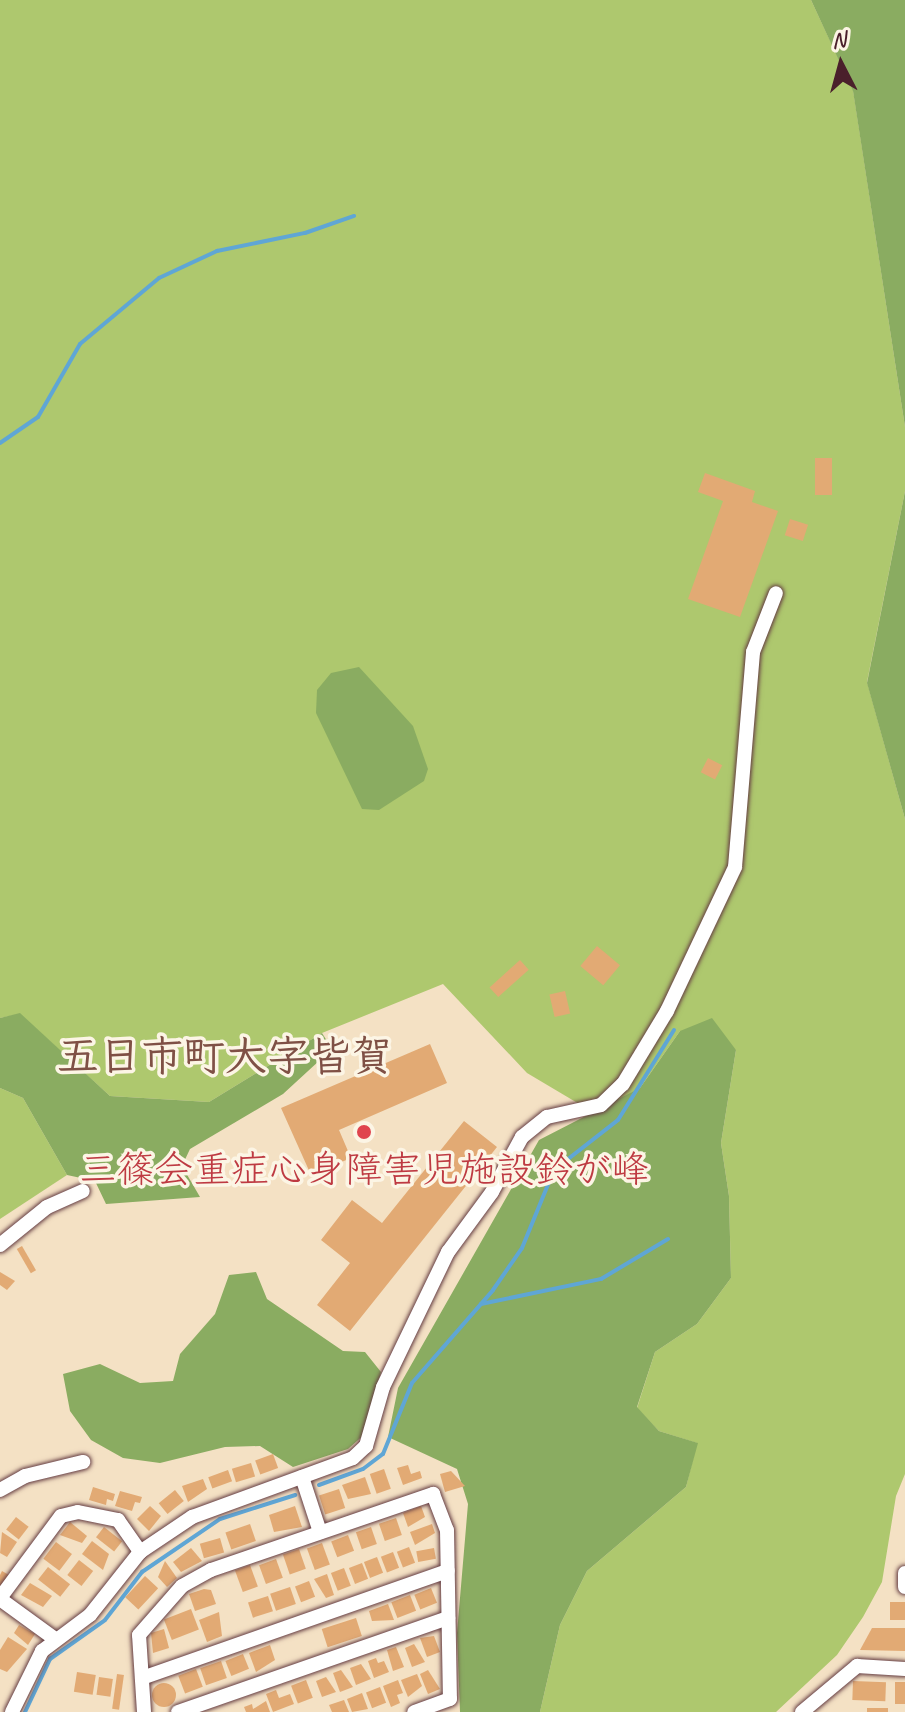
<!DOCTYPE html>
<meta charset="utf-8">
<style>
body{margin:0}
#map{position:relative;width:905px;height:1712px;overflow:hidden;background:#f4e1c4;font-family:Caveat,"Klee One",sans-serif}
div>[style]{position:absolute}
.green>*{inset:0;background:#aec86e}
.forest>*{inset:0;background:#8aac61}
.stream>*{height:4px;margin:-2px;padding:0 2px;transform-origin:2px;border-radius:2px;background:#5fa6d5}
.building>*{inset:0;background:#e2aa74;transform-origin:0 0}
.round{border-radius:50%}
.roads{filter:drop-shadow(0 0 2px #643c42) drop-shadow(0 0 2px #643c42)}
.minor>*{height:14px;margin:-7px;padding:0 7px;transform-origin:7px;border-radius:7px;background:#fff}
.dots>*{width:22px;height:22px;translate:-50% -50%;box-sizing:border-box;border:4px solid #fcf5e5;border-radius:50%}
span{translate:-50% -50%;white-space:nowrap;text-align:center;line-height:1.15;-webkit-text-stroke:7px #fcf5e5;paint-order:stroke}
.health-label{font-size:38px;color:#be3a42}
.quarter-label{font-size:42px;color:#7f5045;font-weight:700}
.north{position:absolute;left:801px;top:24px;width:80px;height:80px;-webkit-text-stroke:6px #fcf5e5;paint-order:stroke;rotate:354deg;font-size:22px;font-weight:700;line-height:32px;text-align:center;color:#4a1f2b}
.north::after{content:'';display:block;margin:auto;width:28px;height:36px;background:#4a1f2b;clip-path:polygon(50% 0,100% 100%,50% 72%,0 100%)}
</style>
<div id="map">
<div class="green">
<div style="clip-path:polygon(0 0,811px 0,853px 90px,905px 427px,905px 491px,867px 682px,905px 819px,905px 1474px,896px 1496px,882px 1582px,863px 1617px,837px 1655px,776px 1712px,540px 1712px,560px 1625px,587px 1571px,686px 1487px,697px 1443px,659px 1431px,637px 1408px,655px 1352px,697px 1324px,731px 1278px,729px 1196px,721px 1143px,736px 1050px,680px 1031px,640px 1088px,596px 1114px,527px 1073px,443px 984px,322px 1033px,209px 1102px,110px 1096px,20px 1014px,0 1018px)"></div>
<div style="clip-path:polygon(0 1088px,23px 1098px,67px 1175px,0 1219px)"></div>
</div>
<div class="forest">
<div style="clip-path:polygon(811px 0,905px 0,905px 427px,853px 91px)"></div>
<div style="clip-path:polygon(905px 491px,905px 819px,867px 683px)"></div>
<div style="clip-path:polygon(359px 667px,413px 726px,428px 769px,424px 781px,379px 810px,362px 809px,316px 713px,317px 690px,331px 673px)"></div>
<div style="clip-path:polygon(20px 1013px,110px 1096px,209px 1102px,322px 1033px,332px 1049px,283px 1094px,190px 1149px,182px 1166px,200px 1197px,106px 1204px,95px 1181px,67px 1175px,23px 1098px,0 1088px,0 1018px)"></div>
<div style="clip-path:polygon(712px 1018px,736px 1050px,721px 1143px,729px 1196px,731px 1278px,697px 1324px,655px 1352px,637px 1407px,659px 1431px,698px 1443px,686px 1487px,587px 1571px,560px 1625px,540px 1712px,460px 1712px,457px 1633px,468px 1504px,457px 1469px,388px 1437px,398px 1388px,539px 1140px,640px 1088px,680px 1031px)"></div>
<div style="clip-path:polygon(256px 1272px,267px 1299px,343px 1351px,365px 1352px,381px 1372px,366px 1433px,348px 1449px,293px 1467px,260px 1446px,225px 1447px,160px 1463px,123px 1458px,91px 1440px,70px 1411px,63px 1374px,100px 1364px,140px 1383px,173px 1381px,180px 1354px,215px 1314px,229px 1275px)"></div>
</div>
<div class="stream">
<div style="left:0;top:443px;width:46px;rotate:-34.4deg"></div>
<div style="left:38px;top:417px;width:84px;rotate:-60.1deg"></div>
<div style="left:80px;top:344px;width:103px;rotate:-39.9deg"></div>
<div style="left:159px;top:278px;width:64px;rotate:-25deg"></div>
<div style="left:217px;top:251px;width:90px;rotate:-11.6deg"></div>
<div style="left:305px;top:233px;width:52px;rotate:-19.1deg"></div>
<div style="left:481px;top:1304px;width:123px;rotate:-11.8deg"></div>
<div style="left:601px;top:1279px;width:78px;rotate:-30.8deg"></div>
<div style="left:319px;top:1485px;width:47px;rotate:-20deg"></div>
<div style="left:363px;top:1469px;width:25px;rotate:-37deg"></div>
<div style="left:383px;top:1454px;width:77px;rotate:-67.8deg"></div>
<div style="left:412px;top:1383px;width:123px;rotate:-48.9deg"></div>
<div style="left:493px;top:1290px;width:51px;rotate:-55.4deg"></div>
<div style="left:522px;top:1248px;width:84px;rotate:-67.7deg"></div>
<div style="left:554px;top:1170px;width:81px;rotate:-38deg"></div>
<div style="left:618px;top:1120px;width:106px;rotate:-58.1deg"></div>
<div style="left:25px;top:1712px;width:59px;rotate:-64.7deg"></div>
<div style="left:50px;top:1659px;width:67px;rotate:-35.3deg"></div>
<div style="left:105px;top:1620px;width:61px;rotate:-52.4deg"></div>
<div style="left:142px;top:1572px;width:94px;rotate:-34.2deg"></div>
<div style="left:220px;top:1519px;width:79px;rotate:-17.7deg"></div>
</div>
<div class="building">
<div style="left:815px;top:458px;width:17px;height:37px"></div>
<div style="clip-path:polygon(705px 473px,755px 491px,752px 502px,778px 511px,740px 617px,688px 599px,723px 501px,698px 492px)"></div>
<div style="left:790px;top:519px;width:19px;height:17px;rotate:18deg"></div>
<div style="left:708px;top:758px;width:16px;height:16px;rotate:27deg"></div>
<div style="left:597px;top:946px;width:30px;height:26px;rotate:40deg"></div>
<div style="left:520px;top:960px;width:13px;height:41px;rotate:48deg"></div>
<div style="left:565px;top:991px;width:23px;height:16px;rotate:77deg"></div>
<div style="clip-path:polygon(430px 1044px,447px 1083px,339px 1130px,351px 1158px,311px 1175px,281px 1108px)"></div>
<div style="clip-path:polygon(464px 1121px,497px 1147px,350px 1331px,317px 1305px,350px 1263px,321px 1240px,352px 1200px,382px 1223px)"></div>
<div style="left:22px;top:1246px;width:28px;height:6px;rotate:60deg"></div>
<div style="clip-path:polygon(0 1272px,15px 1281px,7px 1290px,0 1285px)"></div>
<div style="left:273px;top:1454px;width:15px;height:19px;rotate:70deg"></div>
<div style="left:251px;top:1463px;width:14px;height:20px;rotate:73deg"></div>
<div style="clip-path:polygon(408px 1465px,411px 1474px,420px 1471px,422px 1478px,403px 1485px,397px 1468px)"></div>
<div style="left:384px;top:1469px;width:21px;height:15px;rotate:71deg"></div>
<div style="left:228px;top:1470px;width:12px;height:21px;rotate:70deg"></div>
<div style="clip-path:polygon(451px 1471px,465px 1486px,445px 1492px,440px 1474px)"></div>
<div style="clip-path:polygon(365px 1477px,371px 1494px,348px 1499px,342px 1485px)"></div>
<div style="clip-path:polygon(203px 1479px,207px 1489px,188px 1502px,182px 1486px)"></div>
<div style="clip-path:polygon(93px 1487px,115px 1494px,113px 1501px,107px 1499px,106px 1505px,89px 1500px)"></div>
<div style="left:339px;top:1489px;width:20px;height:21px;rotate:72deg"></div>
<div style="left:175px;top:1490px;width:14px;height:21px;rotate:51deg"></div>
<div style="clip-path:polygon(120px 1491px,142px 1497px,140px 1503px,135px 1502px,132px 1511px,115px 1506px)"></div>
<div style="clip-path:polygon(150px 1506px,161px 1516px,149px 1531px,137px 1519px)"></div>
<div style="clip-path:polygon(295px 1506px,302px 1527px,274px 1532px,269px 1515px)"></div>
<div style="clip-path:polygon(421px 1506px,425px 1517px,408px 1527px,403px 1513px)"></div>
<div style="left:16px;top:1517px;width:16px;height:16px;rotate:38deg"></div>
<div style="left:396px;top:1518px;width:18px;height:18px;rotate:71deg"></div>
<div style="clip-path:polygon(70px 1522px,87px 1536px,82px 1543px,60px 1535px)"></div>
<div style="left:250px;top:1524px;width:18px;height:26px;rotate:71deg"></div>
<div style="clip-path:polygon(432px 1524px,435px 1533px,415px 1545px,410px 1532px)"></div>
<div style="left:104px;top:1527px;width:23px;height:13px;rotate:38deg"></div>
<div style="left:371px;top:1527px;width:18px;height:16px;rotate:71deg"></div>
<div style="clip-path:polygon(2px 1532px,17px 1542px,7px 1557px,0 1553px)"></div>
<div style="left:348px;top:1535px;width:17px;height:18px;rotate:69deg"></div>
<div style="left:220px;top:1538px;width:15px;height:21px;rotate:74deg"></div>
<div style="clip-path:polygon(92px 1541px,109px 1554px,103px 1570px,82px 1554px)"></div>
<div style="left:56px;top:1542px;width:20px;height:21px;rotate:37deg"></div>
<div style="left:322px;top:1543px;width:23px;height:16px;rotate:70deg"></div>
<div style="left:409px;top:1547px;width:17px;height:13px;rotate:69deg"></div>
<div style="clip-path:polygon(191px 1548px,202px 1561px,181px 1572px,173px 1562px)"></div>
<div style="left:434px;top:1548px;width:11px;height:18px;rotate:80deg"></div>
<div style="left:299px;top:1549px;width:21px;height:17px;rotate:71deg"></div>
<div style="left:393px;top:1552px;width:17px;height:13px;rotate:69deg"></div>
<div style="left:377px;top:1557px;width:17px;height:14px;rotate:69deg"></div>
<div style="left:276px;top:1559px;width:20px;height:18px;rotate:70deg"></div>
<div style="left:79px;top:1560px;width:18px;height:19px;rotate:38deg"></div>
<div style="clip-path:polygon(165px 1561px,177px 1578px,167px 1587px,158px 1577px)"></div>
<div style="left:362px;top:1563px;width:17px;height:14px;rotate:69deg"></div>
<div style="left:250px;top:1565px;width:23px;height:16px;rotate:70deg"></div>
<div style="left:48px;top:1567px;width:28px;height:16px;rotate:38deg"></div>
<div style="left:344px;top:1568px;width:19px;height:14px;rotate:69deg"></div>
<div style="clip-path:polygon(2px 1571px,9px 1575px,0 1588px,0 1575px)"></div>
<div style="clip-path:polygon(327px 1574px,334px 1595px,326px 1598px,314px 1579px)"></div>
<div style="left:145px;top:1576px;width:18px;height:29px;rotate:43deg"></div>
<div style="left:309px;top:1581px;width:17px;height:15px;rotate:69deg"></div>
<div style="clip-path:polygon(30px 1583px,52px 1596px,43px 1607px,21px 1595px)"></div>
<div style="left:290px;top:1587px;width:18px;height:21px;rotate:71deg"></div>
<div style="left:431px;top:1588px;width:16px;height:18px;rotate:68deg"></div>
<div style="clip-path:polygon(204px 1589px,211px 1590px,216px 1604px,195px 1611px,189px 1594px)"></div>
<div style="left:410px;top:1595px;width:17px;height:20px;rotate:69deg"></div>
<div style="left:268px;top:1596px;width:16px;height:21px;rotate:72deg"></div>
<div style="left:890px;top:1602px;width:15px;height:18px"></div>
<div style="clip-path:polygon(388px 1604px,394px 1620px,372px 1621px,369px 1611px)"></div>
<div style="left:191px;top:1609px;width:22px;height:29px;rotate:69deg"></div>
<div style="clip-path:polygon(219px 1612px,222px 1636px,207px 1642px,199px 1620px)"></div>
<div style="left:356px;top:1618px;width:19px;height:36px;rotate:72deg"></div>
<div style="clip-path:polygon(19px 1625px,35px 1634px,28px 1645px,14px 1633px)"></div>
<div style="clip-path:polygon(872px 1628px,905px 1628px,905px 1651px,860px 1650px)"></div>
<div style="clip-path:polygon(164px 1629px,169px 1648px,153px 1653px,151px 1633px)"></div>
<div style="clip-path:polygon(434px 1636px,440px 1652px,427px 1657px,420px 1638px)"></div>
<div style="clip-path:polygon(8px 1637px,27px 1649px,7px 1672px,0 1669px,0 1650px)"></div>
<div style="clip-path:polygon(414px 1644px,425px 1662px,412px 1667px,405px 1648px)"></div>
<div style="clip-path:polygon(270px 1645px,275px 1660px,256px 1672px,249px 1653px)"></div>
<div style="clip-path:polygon(396px 1647px,404px 1667px,393px 1671px,387px 1650px)"></div>
<div style="left:243px;top:1654px;width:16px;height:19px;rotate:68deg"></div>
<div style="clip-path:polygon(376px 1658px,378px 1663px,384px 1661px,389px 1672px,374px 1678px,368px 1661px)"></div>
<div style="left:221px;top:1661px;width:18px;height:22px;rotate:71deg"></div>
<div style="clip-path:polygon(361px 1664px,371px 1679px,356px 1685px,350px 1668px)"></div>
<div style="left:196px;top:1669px;width:19px;height:19px;rotate:69deg"></div>
<div style="clip-path:polygon(341px 1670px,353px 1687px,340px 1692px,333px 1673px)"></div>
<div style="clip-path:polygon(428px 1670px,440px 1689px,428px 1694px,420px 1674px)"></div>
<div style="left:77px;top:1672px;width:19px;height:20px;rotate:9deg"></div>
<div style="left:117px;top:1674px;width:7px;height:35px;rotate:8deg"></div>
<div style="clip-path:polygon(417px 1674px,422px 1686px,408px 1697px,401px 1680px)"></div>
<div style="left:99px;top:1677px;width:14px;height:18px;rotate:8deg"></div>
<div style="clip-path:polygon(326px 1677px,336px 1692px,322px 1697px,316px 1681px)"></div>
<div style="left:306px;top:1680px;width:19px;height:16px;rotate:69deg"></div>
<div style="clip-path:polygon(398px 1680px,403px 1693px,397px 1695px,400px 1703px,391px 1707px,383px 1686px)"></div>
<div style="left:853px;top:1681px;width:33px;height:19px;rotate:2deg"></div>
<div style="left:895px;top:1682px;width:10px;height:22px"></div>
<div class="round" style="left:152px;top:1683px;width:24px;height:24px"></div>
<div style="left:380px;top:1687px;width:17px;height:15px;rotate:69deg"></div>
<div style="clip-path:polygon(276px 1690px,279px 1698px,290px 1694px,294px 1704px,273px 1712px,266px 1694px)"></div>
<div style="clip-path:polygon(362px 1693px,368px 1709px,352px 1712px,347px 1699px)"></div>
<div style="clip-path:polygon(344px 1700px,349px 1712px,332px 1712px,329px 1705px)"></div>
<div style="clip-path:polygon(266px 1701px,270px 1712px,246px 1712px,244px 1707px,252px 1704px,253px 1709px)"></div>
<div style="left:867px;top:1708px;width:21px;height:4px"></div>
</div>
<div class="roads">
<div class="minor">
<div style="left:0;top:1245px;width:60px;rotate:-39deg"></div>
<div style="left:47px;top:1207px;width:39px;rotate:-24deg"></div>
<div style="left:302px;top:1477px;width:58px;rotate:71.9deg"></div>
<div style="left:0;top:1490px;width:29px;rotate:-29deg"></div>
<div style="left:25px;top:1476px;width:60px;rotate:-13.6deg"></div>
<div style="left:905px;top:1573px;width:14px;rotate:90deg"></div>
<div style="left:0;top:1598px;width:102px;rotate:-53.4deg"></div>
<div style="left:61px;top:1516px;width:17px;rotate:-13deg"></div>
<div style="left:78px;top:1512px;width:41px;rotate:11.3deg"></div>
<div style="left:118px;top:1520px;width:39px;rotate:55deg"></div>
<div style="left:0;top:1599px;width:68px;rotate:36deg"></div>
<div style="left:142px;top:1678px;width:324px;rotate:-19.3deg"></div>
<div style="left:12px;top:1712px;width:68px;rotate:-63.8deg"></div>
<div style="left:42px;top:1651px;width:60px;rotate:-36.9deg"></div>
<div style="left:90px;top:1615px;width:80px;rotate:-51.6deg"></div>
<div style="left:140px;top:1552px;width:63px;rotate:-33.9deg"></div>
<div style="left:192px;top:1517px;width:171px;rotate:-20.1deg"></div>
<div style="left:353px;top:1458px;width:18px;rotate:-43deg"></div>
<div style="left:366px;top:1446px;width:61px;rotate:-73.9deg"></div>
<div style="left:383px;top:1387px;width:150px;rotate:-64.3deg"></div>
<div style="left:448px;top:1252px;width:74px;rotate:-53.7deg"></div>
<div style="left:492px;top:1192px;width:63px;rotate:-61.4deg"></div>
<div style="left:522px;top:1137px;width:32px;rotate:-39deg"></div>
<div style="left:547px;top:1117px;width:55px;rotate:-12.5deg"></div>
<div style="left:601px;top:1105px;width:30px;rotate:-44deg"></div>
<div style="left:623px;top:1084px;width:85px;rotate:-58.9deg"></div>
<div style="left:667px;top:1011px;width:159px;rotate:-64.7deg"></div>
<div style="left:735px;top:867px;width:216px;rotate:-85.2deg"></div>
<div style="left:753px;top:652px;width:63px;rotate:-68.7deg"></div>
<div style="left:144px;top:1712px;width:77px;rotate:-93.7deg"></div>
<div style="left:139px;top:1635px;width:65px;rotate:-48.7deg"></div>
<div style="left:182px;top:1586px;width:33px;rotate:-29deg"></div>
<div style="left:211px;top:1570px;width:235px;rotate:-18.9deg"></div>
<div style="left:433px;top:1494px;width:39px;rotate:69deg"></div>
<div style="left:447px;top:1530px;width:169px;rotate:89deg"></div>
<div style="left:450px;top:1699px;width:38px;rotate:160deg"></div>
<div style="left:178px;top:1712px;width:286px;rotate:-19.2deg"></div>
<div style="left:802px;top:1712px;width:72px;rotate:-39.9deg"></div>
<div style="left:857px;top:1666px;width:48px;rotate:3.6deg"></div>
</div>
</div>
<div class="dots">
<div style="left:364px;top:1132px;background:#e0444e"></div>
</div>
<div class="health-label">
<span style="left:364px;top:1170px">三篠会重症心身障害児施設鈴が峰</span>
</div>
<div class="quarter-label">
<span style="left:225px;top:1057px">五日市町大字皆賀</span>
</div>
<div class="north">N</div>
</div>
